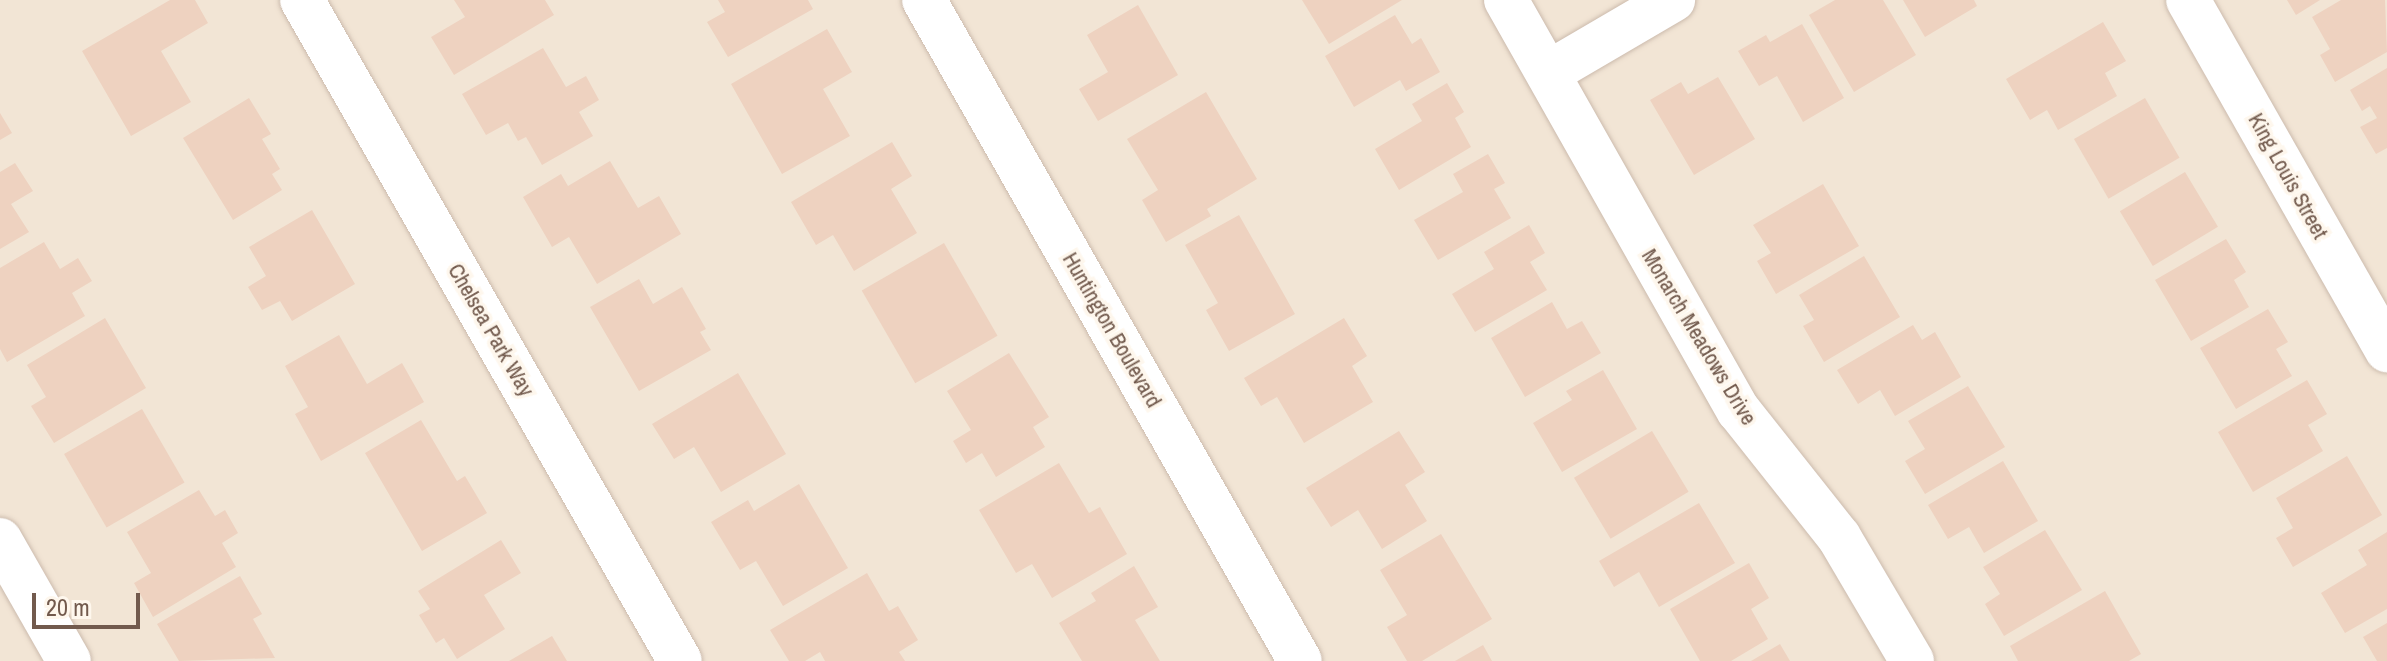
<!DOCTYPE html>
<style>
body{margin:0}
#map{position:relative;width:2387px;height:661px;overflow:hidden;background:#fbf3e6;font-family:"Archivo Narrow",sans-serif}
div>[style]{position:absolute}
.residential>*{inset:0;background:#f2e5d5;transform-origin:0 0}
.building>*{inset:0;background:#eed2c0;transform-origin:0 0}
.roads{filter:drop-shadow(0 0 2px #ccbbad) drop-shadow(0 0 2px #ccbbad)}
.minor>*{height:44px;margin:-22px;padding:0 22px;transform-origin:22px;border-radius:22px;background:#fff}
span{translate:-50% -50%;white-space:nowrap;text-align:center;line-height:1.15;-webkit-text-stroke:7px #fef7ed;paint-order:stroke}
.street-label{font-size:22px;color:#725a4d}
.scale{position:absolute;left:32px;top:593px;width:108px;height:36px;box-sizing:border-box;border:4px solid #725a4d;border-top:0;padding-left:10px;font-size:24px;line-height:28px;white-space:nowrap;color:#725a4d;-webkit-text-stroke:6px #fef7ed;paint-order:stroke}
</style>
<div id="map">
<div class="residential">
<div style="left:0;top:0;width:2387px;height:661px"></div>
</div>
<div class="building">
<div style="clip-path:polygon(170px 0,195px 0,208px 23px,161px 51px,191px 102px,131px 136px,82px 51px)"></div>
<div style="clip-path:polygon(454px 0,545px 0,554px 15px,454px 75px,431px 37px,465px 17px)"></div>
<div style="clip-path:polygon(718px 0,808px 0,813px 9px,728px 57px,707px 22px,725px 12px)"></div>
<div style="clip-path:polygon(1302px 0,1402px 0,1329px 44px)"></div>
<div style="clip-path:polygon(1835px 0,1883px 0,1916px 55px,1854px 92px,1809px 15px)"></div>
<div style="clip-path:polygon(1903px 0,1974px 0,1977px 6px,1925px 37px)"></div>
<div style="clip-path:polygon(2287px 0,2320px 0,2296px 15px)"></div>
<div style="clip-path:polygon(2341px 0,2385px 0,2387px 52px,2335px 82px,2320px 55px,2330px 49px,2312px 17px)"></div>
<div style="clip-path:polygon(1138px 5px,1178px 75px,1098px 121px,1079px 89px,1108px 72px,1087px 35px)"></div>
<div style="clip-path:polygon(1395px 15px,1412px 44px,1421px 38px,1440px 72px,1406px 91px,1400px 80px,1354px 107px,1325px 56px)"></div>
<div style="clip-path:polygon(2103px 22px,2126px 61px,2105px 73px,2117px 96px,2058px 130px,2047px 110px,2030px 120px,2006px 79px)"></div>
<div style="clip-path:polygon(1802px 24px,1844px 98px,1803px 122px,1777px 76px,1759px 86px,1738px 51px,1766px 35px,1770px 42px)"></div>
<div style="clip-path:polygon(827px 29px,852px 72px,823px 89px,850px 136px,782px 174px,731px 84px)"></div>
<div style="clip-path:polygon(543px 48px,566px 87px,586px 76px,599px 100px,579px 112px,593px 136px,542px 165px,526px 137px,518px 141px,508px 123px,486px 135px,462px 94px)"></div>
<div style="clip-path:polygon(2387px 68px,2387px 148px,2376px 154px,2360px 127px,2377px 118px,2370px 106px,2362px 111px,2350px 90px)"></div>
<div style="clip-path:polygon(1718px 77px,1755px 139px,1694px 175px,1650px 100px,1681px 82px,1688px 94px)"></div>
<div style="clip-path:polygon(1447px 83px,1464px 112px,1455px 118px,1471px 147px,1399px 190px,1375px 149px,1422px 121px,1412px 104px)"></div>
<div style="clip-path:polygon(1206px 92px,1257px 179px,1207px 209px,1211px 216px,1166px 242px,1142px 200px,1158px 190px,1127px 139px)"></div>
<div style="clip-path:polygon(249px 98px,271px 134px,262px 139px,280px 169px,272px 174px,282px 190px,233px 220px,183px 138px)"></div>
<div style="left:2145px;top:98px;width:69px;height:82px;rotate:60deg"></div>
<div style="clip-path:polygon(0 113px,12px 133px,0 140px)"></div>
<div style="clip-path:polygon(892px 142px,912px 176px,891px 189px,917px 233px,854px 271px,833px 235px,816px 245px,791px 202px)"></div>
<div style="clip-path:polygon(1488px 154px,1505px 183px,1494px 189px,1511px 218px,1438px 260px,1414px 220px,1463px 192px,1453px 174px)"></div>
<div style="clip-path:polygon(610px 161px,638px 208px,659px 196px,681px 234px,597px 284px,569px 237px,552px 247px,523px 197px,561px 174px,568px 186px)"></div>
<div style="clip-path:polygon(15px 163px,33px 191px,11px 204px,29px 232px,0 249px,0 172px)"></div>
<div style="left:2185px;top:172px;width:64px;height:76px;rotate:59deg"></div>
<div style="clip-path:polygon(1823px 184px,1859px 246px,1776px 294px,1757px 261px,1771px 253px,1753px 225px)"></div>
<div style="clip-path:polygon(312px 210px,355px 284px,292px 321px,280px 301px,262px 310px,248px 287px,266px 276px,249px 247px)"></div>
<div style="clip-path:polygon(1239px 215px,1295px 314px,1229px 351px,1206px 310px,1218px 303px,1185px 245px)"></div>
<div style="clip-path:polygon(1529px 225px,1545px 253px,1530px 262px,1547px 290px,1475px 332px,1452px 294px,1494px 269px,1484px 252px)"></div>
<div style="clip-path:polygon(2226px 239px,2246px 272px,2234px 280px,2249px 307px,2191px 341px,2155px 280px)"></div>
<div style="clip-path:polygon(44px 242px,60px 269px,78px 258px,92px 281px,72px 293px,85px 316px,7px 362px,0 349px,0 268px)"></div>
<div style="left:944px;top:243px;width:107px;height:95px;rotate:60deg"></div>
<div style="clip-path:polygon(1864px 256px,1900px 317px,1824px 362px,1803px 326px,1814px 320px,1799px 295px)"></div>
<div style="clip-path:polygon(639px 279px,653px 304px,682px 287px,706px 329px,700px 332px,711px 350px,639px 391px,590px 307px)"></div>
<div style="clip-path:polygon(1552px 302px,1567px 329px,1582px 321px,1601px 353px,1525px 397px,1491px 338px)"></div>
<div style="clip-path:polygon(2268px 309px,2288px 342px,2276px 349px,2292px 376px,2236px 409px,2200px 348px)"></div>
<div style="clip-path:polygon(105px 318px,146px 388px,54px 443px,31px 406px,46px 397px,27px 365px)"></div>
<div style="clip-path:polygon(1344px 318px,1367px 356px,1352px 366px,1373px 402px,1304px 443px,1277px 397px,1261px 406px,1244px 378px)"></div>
<div style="clip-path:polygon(1913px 325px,1922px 340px,1935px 332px,1961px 377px,1895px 416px,1880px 390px,1858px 404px,1837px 370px)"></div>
<div style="clip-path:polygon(339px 335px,367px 384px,402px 363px,424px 402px,321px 461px,295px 414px,308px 407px,285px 366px)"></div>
<div style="clip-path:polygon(1009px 353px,1049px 417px,1033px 427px,1045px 447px,996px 477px,982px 453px,966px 463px,953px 441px,971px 430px,947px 391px)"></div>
<div style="clip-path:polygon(1603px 370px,1637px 429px,1562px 472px,1533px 423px,1572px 400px,1566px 391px)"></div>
<div style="clip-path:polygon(738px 373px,786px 454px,721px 492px,694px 447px,674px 459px,652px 424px)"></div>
<div style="clip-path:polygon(2307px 380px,2327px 414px,2308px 425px,2323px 451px,2253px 492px,2218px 432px)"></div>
<div style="clip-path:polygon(1968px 386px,2005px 447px,1925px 494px,1905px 461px,1925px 449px,1908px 421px)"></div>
<div style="left:142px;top:409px;width:85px;height:90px;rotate:60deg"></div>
<div style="clip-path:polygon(421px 420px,457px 481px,465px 476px,487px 513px,422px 551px,365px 453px)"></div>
<div style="clip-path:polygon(1399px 431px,1425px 472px,1405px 485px,1427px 521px,1382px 549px,1358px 510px,1331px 527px,1306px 488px)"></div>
<div style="left:1652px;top:431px;width:71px;height:91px;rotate:59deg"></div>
<div style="clip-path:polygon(2347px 456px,2382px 515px,2293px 567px,2276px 538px,2293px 528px,2276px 498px)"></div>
<div style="clip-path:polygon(2003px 461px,2038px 521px,1984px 553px,1969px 527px,1948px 539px,1928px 505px)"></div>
<div style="clip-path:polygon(1059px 463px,1089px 513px,1100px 507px,1127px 554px,1052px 598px,1032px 564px,1016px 573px,979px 510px)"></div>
<div style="clip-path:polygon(799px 484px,848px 568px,783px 606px,756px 561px,740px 570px,711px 522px,748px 500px,754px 511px)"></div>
<div style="clip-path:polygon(199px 490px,215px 516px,225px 510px,238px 533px,222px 543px,236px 567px,153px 617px,134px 583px,151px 573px,127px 532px)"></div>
<div style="clip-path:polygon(1699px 503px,1735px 563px,1659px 607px,1639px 572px,1614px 587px,1599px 561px)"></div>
<div style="clip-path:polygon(2045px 530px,2082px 590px,2004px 636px,1985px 604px,2000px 594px,1983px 567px)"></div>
<div style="clip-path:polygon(2387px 532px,2387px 609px,2345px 633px,2321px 593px,2367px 565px,2358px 550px)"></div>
<div style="clip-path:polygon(1441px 534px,1492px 619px,1422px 661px,1407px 661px,1387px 627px,1407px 615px,1380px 570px)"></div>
<div style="clip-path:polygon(501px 540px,521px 573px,484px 595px,505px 629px,457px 659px,444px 638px,436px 643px,419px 615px,430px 609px,418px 591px)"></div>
<div style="clip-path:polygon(1749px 563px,1769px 598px,1751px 609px,1768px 639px,1731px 661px,1700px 661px,1670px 609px)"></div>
<div style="clip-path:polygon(1134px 566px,1158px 607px,1135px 620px,1160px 661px,1082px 661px,1059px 623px,1096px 601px,1091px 593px)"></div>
<div style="clip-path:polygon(867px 573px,889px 611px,898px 606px,918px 640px,899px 652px,905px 661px,825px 661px,820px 652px,805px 661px,789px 661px,770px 630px)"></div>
<div style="clip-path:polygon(240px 576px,262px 614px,253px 619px,275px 658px,179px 661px,157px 624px)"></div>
<div style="clip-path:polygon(2105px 591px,2141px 654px,2129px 661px,2018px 661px,2010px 646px)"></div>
<div style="clip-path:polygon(2387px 623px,2387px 661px,2377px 661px,2363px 637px)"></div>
<div style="clip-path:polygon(552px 636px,567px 661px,509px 661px)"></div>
<div style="clip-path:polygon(1780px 644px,1790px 661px,1751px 661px)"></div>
<div style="clip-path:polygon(1483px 645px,1492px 661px,1455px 661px)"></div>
</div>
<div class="roads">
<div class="minor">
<div style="left:302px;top:0;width:761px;rotate:60.24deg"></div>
<div style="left:924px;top:0;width:760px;rotate:60.37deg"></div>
<div style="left:1506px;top:0;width:472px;rotate:60.5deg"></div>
<div style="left:1739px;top:411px;width:161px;rotate:51.6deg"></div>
<div style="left:1839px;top:537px;width:144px;rotate:59.5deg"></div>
<div style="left:2188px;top:0;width:403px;rotate:60.4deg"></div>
<div style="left:1548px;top:73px;width:145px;rotate:-30.3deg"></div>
<div style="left:0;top:540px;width:139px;rotate:60.3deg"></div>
</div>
</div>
<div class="street-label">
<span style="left:2288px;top:176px;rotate:61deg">King Louis Street</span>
<span style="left:491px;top:330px;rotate:60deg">Chelsea Park Way</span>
<span style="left:1112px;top:330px;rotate:60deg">Huntington Boulevard</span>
<span style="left:1699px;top:337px;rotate:59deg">Monarch Meadows Drive</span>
</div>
<div class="scale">20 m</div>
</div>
